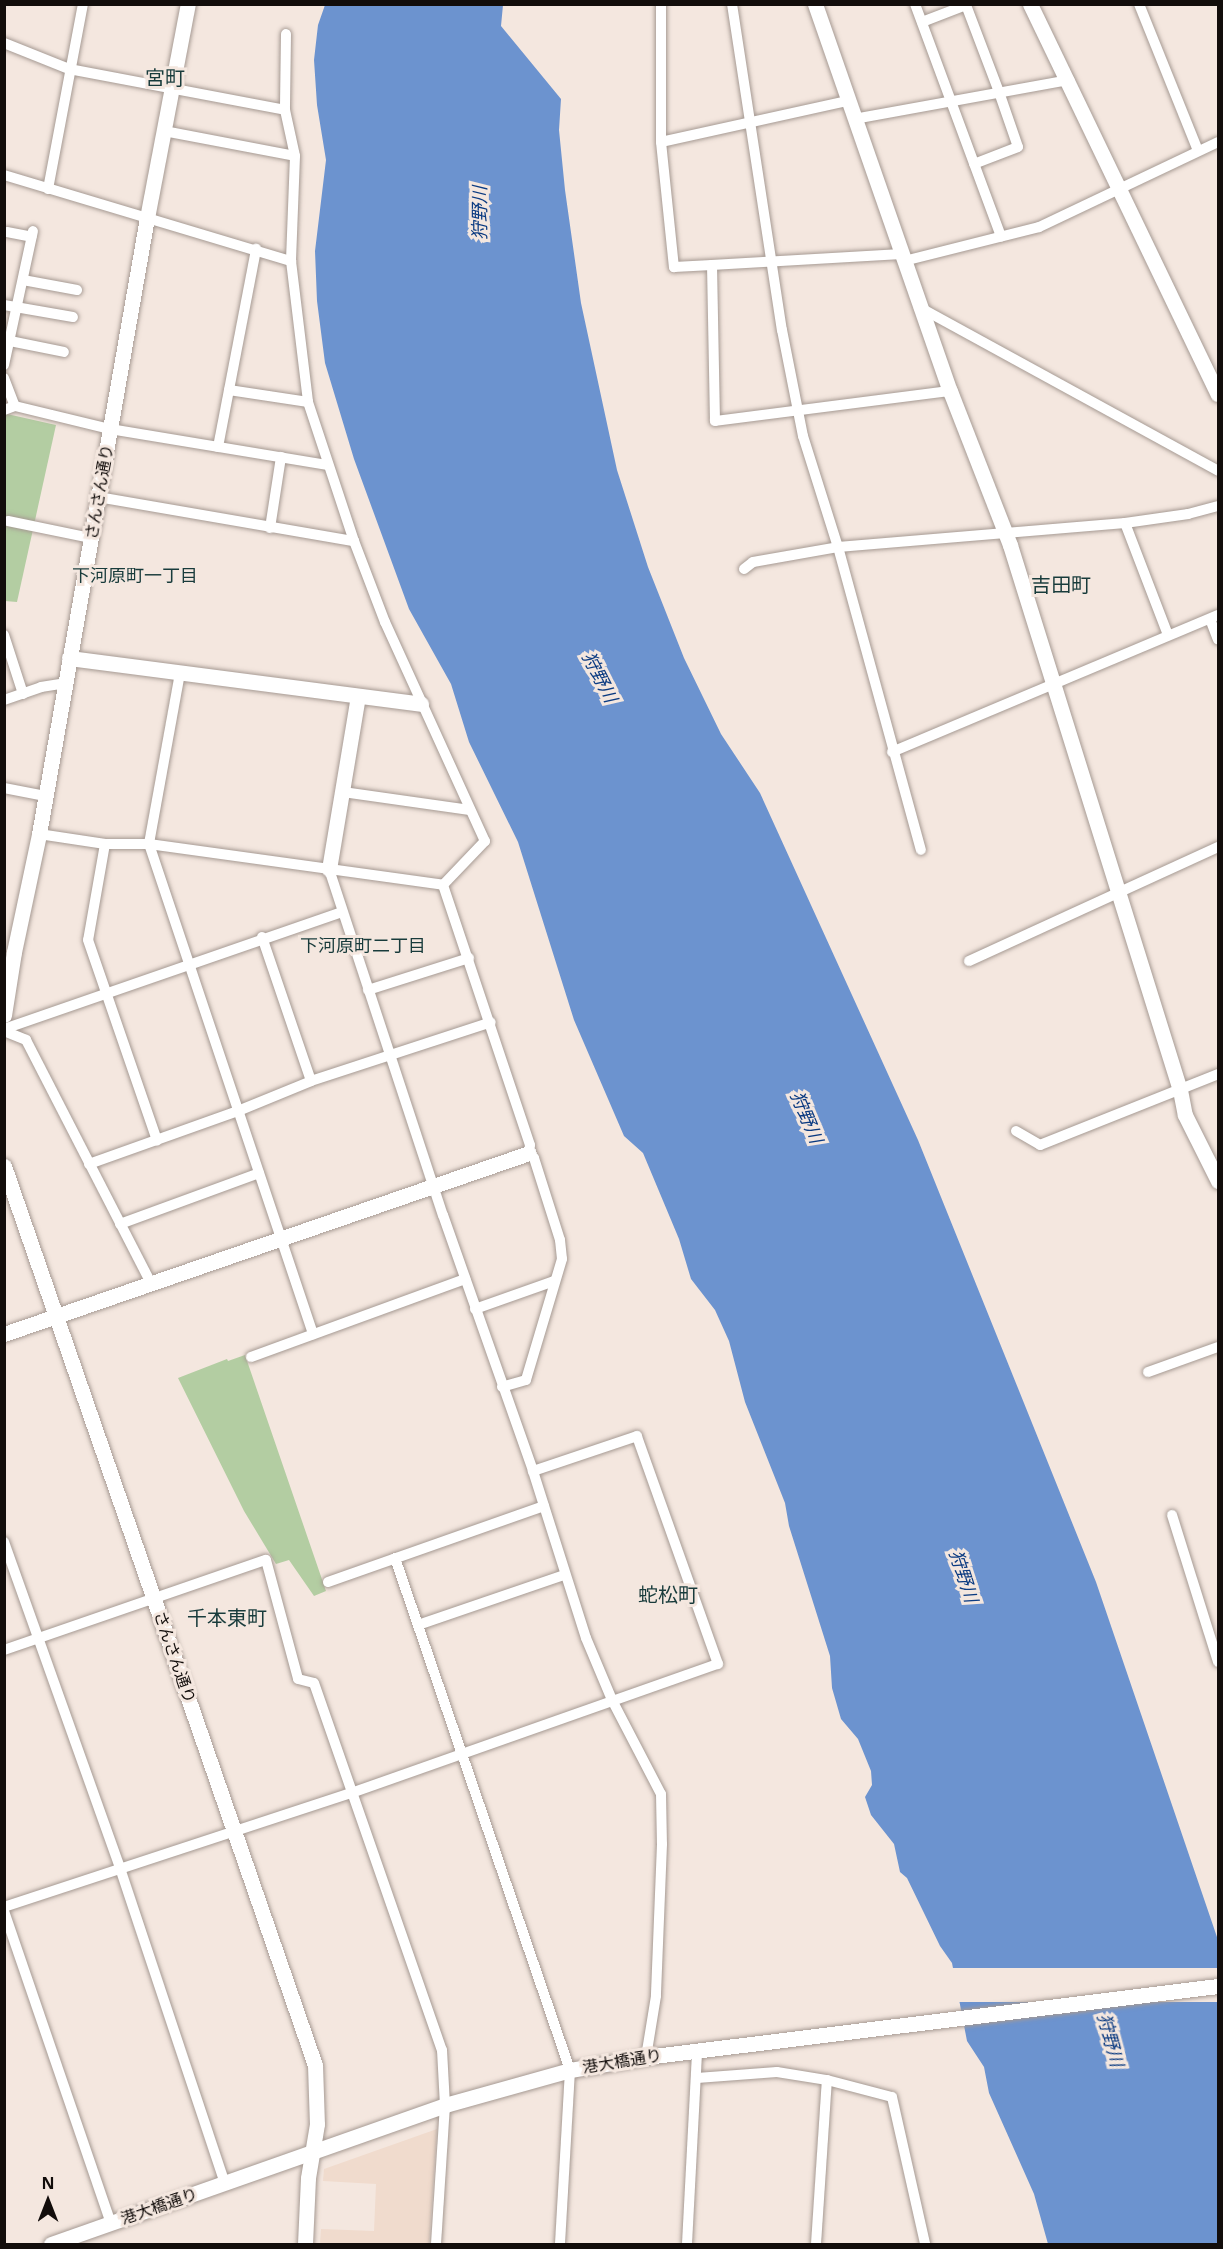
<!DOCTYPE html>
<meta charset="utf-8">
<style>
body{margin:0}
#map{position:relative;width:1223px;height:2249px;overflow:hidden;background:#f4e7df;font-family:"Open Sans","Noto Sans JP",sans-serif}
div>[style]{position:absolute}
.commercial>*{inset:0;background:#f0dbcd}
.green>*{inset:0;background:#b3cda2}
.water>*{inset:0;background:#6c93cf}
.pier>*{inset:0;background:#f4e7df;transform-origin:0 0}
.roads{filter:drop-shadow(0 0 2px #a69a93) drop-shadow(0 0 2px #a69a93)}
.street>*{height:10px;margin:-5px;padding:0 5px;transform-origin:5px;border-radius:5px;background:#fff}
.secondary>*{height:15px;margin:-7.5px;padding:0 7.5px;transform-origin:7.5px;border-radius:7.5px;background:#fff}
span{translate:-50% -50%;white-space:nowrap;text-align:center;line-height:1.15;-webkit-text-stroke:6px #f4e7df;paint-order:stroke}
.street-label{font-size:16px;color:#120d0b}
.water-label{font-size:18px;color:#0a3a81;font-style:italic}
.neighbourhood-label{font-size:18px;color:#183b3b}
.quarter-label{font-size:20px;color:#183b3b}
.frame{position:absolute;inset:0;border:6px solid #120d0b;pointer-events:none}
.north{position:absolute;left:18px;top:2171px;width:60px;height:60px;-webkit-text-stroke:4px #f4e7df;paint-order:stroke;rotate:0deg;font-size:16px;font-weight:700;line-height:24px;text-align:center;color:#120d0b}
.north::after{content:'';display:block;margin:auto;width:21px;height:27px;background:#120d0b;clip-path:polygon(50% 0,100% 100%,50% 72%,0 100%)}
</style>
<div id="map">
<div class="commercial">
<div style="clip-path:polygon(437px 2129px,429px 2244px,320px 2244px,321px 2229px,374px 2231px,376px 2184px,323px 2181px,324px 2169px)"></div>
</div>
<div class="green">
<div style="clip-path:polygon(7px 414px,56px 425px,17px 602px,5px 601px,4px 415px)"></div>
<div style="clip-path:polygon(245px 1355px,326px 1591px,314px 1596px,289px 1560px,276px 1564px,244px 1511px,178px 1378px,227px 1359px,228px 1361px)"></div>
</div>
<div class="water">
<div style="clip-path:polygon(325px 5px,503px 5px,501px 26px,561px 99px,559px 130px,565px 190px,581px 303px,617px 470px,648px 567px,684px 658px,721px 734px,760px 793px,918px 1140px,1096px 1582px,1218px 1940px,1218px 2244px,1048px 2244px,1034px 2194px,989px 2093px,984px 2067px,967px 2041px,952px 1963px,940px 1946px,907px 1878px,900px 1872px,894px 1844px,871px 1815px,865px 1797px,872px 1785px,871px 1771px,858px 1739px,841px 1719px,832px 1688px,830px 1656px,789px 1526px,785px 1503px,745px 1402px,729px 1341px,715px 1310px,691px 1279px,679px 1239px,643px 1153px,624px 1136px,574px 1020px,518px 842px,469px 742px,451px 684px,409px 609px,354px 459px,325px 363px,317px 301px,315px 251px,326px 160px,317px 105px,314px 60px,318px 25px)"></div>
</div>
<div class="pier">
<div style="left:1218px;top:1968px;width:34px;height:265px;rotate:90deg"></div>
</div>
<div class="roads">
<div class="street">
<div style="left:661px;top:4px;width:138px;rotate:90deg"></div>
<div style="left:661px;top:142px;width:126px;rotate:84.1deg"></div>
<div style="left:674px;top:267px;width:38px;rotate:-3deg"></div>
<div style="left:712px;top:265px;width:156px;rotate:88.9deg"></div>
<div style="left:715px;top:421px;width:237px;rotate:-7.3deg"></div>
<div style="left:732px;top:4px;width:330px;rotate:81.3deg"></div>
<div style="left:782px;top:330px;width:108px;rotate:78.8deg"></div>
<div style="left:803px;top:436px;width:116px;rotate:72.5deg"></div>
<div style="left:838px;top:547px;width:314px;rotate:74.7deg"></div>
<div style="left:915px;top:4px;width:248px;rotate:69.7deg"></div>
<div style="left:1139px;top:4px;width:158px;rotate:68.1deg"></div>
<div style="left:922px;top:22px;width:47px;rotate:-21.1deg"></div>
<div style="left:966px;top:5px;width:93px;rotate:69.2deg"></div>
<div style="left:999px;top:92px;width:58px;rotate:70.9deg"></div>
<div style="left:1018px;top:147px;width:47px;rotate:158.9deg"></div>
<div style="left:286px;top:34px;width:76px;rotate:90.8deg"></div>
<div style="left:285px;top:110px;width:47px;rotate:77.7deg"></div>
<div style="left:295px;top:156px;width:105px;rotate:92.2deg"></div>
<div style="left:291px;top:261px;width:142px;rotate:83.1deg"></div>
<div style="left:308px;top:402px;width:146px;rotate:71.7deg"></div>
<div style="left:354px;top:541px;width:87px;rotate:69.1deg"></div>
<div style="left:385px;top:622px;width:241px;rotate:65.5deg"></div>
<div style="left:485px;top:841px;width:61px;rotate:133.7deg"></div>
<div style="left:4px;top:43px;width:70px;rotate:21.8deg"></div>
<div style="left:69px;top:69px;width:220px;rotate:10.7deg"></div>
<div style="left:854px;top:119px;width:219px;rotate:-10.3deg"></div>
<div style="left:164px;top:131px;width:133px;rotate:10.8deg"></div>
<div style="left:661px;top:142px;width:191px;rotate:-12.4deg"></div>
<div style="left:4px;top:175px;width:300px;rotate:16.7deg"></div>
<div style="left:48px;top:189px;width:188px;rotate:-79.3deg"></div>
<div style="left:7px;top:232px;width:25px;rotate:11deg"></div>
<div style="left:904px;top:261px;width:139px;rotate:-14.1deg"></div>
<div style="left:1039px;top:227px;width:198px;rotate:-25.4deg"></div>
<div style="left:712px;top:265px;width:189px;rotate:-3.3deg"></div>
<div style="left:23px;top:280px;width:55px;rotate:10.5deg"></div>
<div style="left:4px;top:305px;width:70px;rotate:9.9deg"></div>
<div style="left:919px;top:307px;width:341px;rotate:28.7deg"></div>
<div style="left:10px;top:341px;width:55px;rotate:11.5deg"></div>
<div style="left:4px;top:365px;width:137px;rotate:-77.8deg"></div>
<div style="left:4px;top:378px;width:30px;rotate:69deg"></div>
<div style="left:229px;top:390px;width:80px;rotate:8.6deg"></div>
<div style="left:4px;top:410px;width:12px;rotate:-20deg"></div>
<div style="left:15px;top:406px;width:98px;rotate:13.6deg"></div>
<div style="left:110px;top:429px;width:221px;rotate:9.4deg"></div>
<div style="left:218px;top:447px;width:202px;rotate:-79.1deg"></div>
<div style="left:98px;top:497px;width:260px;rotate:9.8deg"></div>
<div style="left:8px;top:521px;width:85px;rotate:11.6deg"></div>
<div style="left:1125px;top:523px;width:120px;rotate:69deg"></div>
<div style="left:270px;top:528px;width:72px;rotate:-81.2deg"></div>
<div style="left:744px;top:569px;width:11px;rotate:-38deg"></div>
<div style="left:753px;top:562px;width:86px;rotate:-10deg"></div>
<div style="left:838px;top:547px;width:288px;rotate:-4.8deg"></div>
<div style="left:1125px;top:523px;width:64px;rotate:-8.1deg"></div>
<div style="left:1188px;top:514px;width:31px;rotate:-15deg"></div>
<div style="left:1210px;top:619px;width:22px;rotate:69deg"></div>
<div style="left:4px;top:635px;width:62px;rotate:72.1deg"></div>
<div style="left:180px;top:673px;width:174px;rotate:100.3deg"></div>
<div style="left:149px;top:844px;width:517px;rotate:71.49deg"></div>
<div style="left:4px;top:700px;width:39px;rotate:-19deg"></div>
<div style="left:41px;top:687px;width:24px;rotate:-9deg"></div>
<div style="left:892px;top:752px;width:354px;rotate:-22.8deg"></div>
<div style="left:4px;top:788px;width:42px;rotate:11deg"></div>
<div style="left:343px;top:792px;width:128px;rotate:8.1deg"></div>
<div style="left:39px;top:834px;width:67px;rotate:8.6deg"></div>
<div style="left:105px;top:844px;width:44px"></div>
<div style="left:149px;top:844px;width:297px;rotate:7.9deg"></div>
<div style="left:105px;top:844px;width:97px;rotate:100deg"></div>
<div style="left:88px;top:940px;width:212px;rotate:71deg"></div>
<div style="left:329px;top:869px;width:364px;rotate:71.8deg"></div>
<div style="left:443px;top:1215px;width:271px;rotate:70.6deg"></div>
<div style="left:533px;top:1471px;width:175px;rotate:72.4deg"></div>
<div style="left:586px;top:1638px;width:67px;rotate:67.2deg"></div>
<div style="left:612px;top:1700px;width:106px;rotate:62.5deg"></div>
<div style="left:661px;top:1794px;width:50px;rotate:88.9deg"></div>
<div style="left:662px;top:1844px;width:152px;rotate:92.3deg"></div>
<div style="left:656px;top:1996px;width:62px;rotate:99.3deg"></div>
<div style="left:443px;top:885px;width:274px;rotate:71.5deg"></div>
<div style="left:530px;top:1145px;width:8px;rotate:97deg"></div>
<div style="left:529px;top:1153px;width:7px;rotate:45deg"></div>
<div style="left:534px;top:1158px;width:86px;rotate:72.4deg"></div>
<div style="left:560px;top:1240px;width:19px;rotate:84deg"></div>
<div style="left:562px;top:1259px;width:126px;rotate:106.6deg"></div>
<div style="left:526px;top:1380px;width:25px;rotate:164deg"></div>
<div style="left:262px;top:937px;width:152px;rotate:71.2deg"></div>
<div style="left:969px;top:961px;width:274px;rotate:-24.6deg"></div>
<div style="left:368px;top:990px;width:106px;rotate:-17.6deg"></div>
<div style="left:4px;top:1029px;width:357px;rotate:-19.1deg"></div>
<div style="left:4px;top:1031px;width:24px;rotate:22deg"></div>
<div style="left:26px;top:1040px;width:273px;rotate:62.8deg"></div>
<div style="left:1016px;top:1131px;width:28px;rotate:30deg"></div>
<div style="left:1040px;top:1145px;width:192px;rotate:-21.7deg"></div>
<div style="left:89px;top:1164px;width:158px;rotate:-19.6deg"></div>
<div style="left:238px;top:1111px;width:79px;rotate:-22.3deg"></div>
<div style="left:311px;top:1081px;width:189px;rotate:-18.1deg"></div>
<div style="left:120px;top:1224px;width:148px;rotate:-20.1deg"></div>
<div style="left:475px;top:1309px;width:84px;rotate:-19.5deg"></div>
<div style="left:251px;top:1357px;width:228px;rotate:-20deg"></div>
<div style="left:1148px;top:1372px;width:74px;rotate:-19.7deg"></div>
<div style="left:1172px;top:1515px;width:154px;rotate:72.6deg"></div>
<div style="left:4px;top:1542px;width:346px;rotate:70.4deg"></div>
<div style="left:120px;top:1868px;width:333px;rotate:71.6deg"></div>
<div style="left:395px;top:1558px;width:541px;rotate:71.13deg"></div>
<div style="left:570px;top:2070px;width:174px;rotate:93.3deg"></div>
<div style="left:328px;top:1582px;width:229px;rotate:-19.4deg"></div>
<div style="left:418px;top:1625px;width:154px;rotate:-18.9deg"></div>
<div style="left:4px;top:1650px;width:277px;rotate:-19deg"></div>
<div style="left:266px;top:1560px;width:123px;rotate:74.9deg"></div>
<div style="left:298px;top:1679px;width:16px;rotate:14deg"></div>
<div style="left:314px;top:1683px;width:389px;rotate:70.8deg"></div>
<div style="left:442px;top:2050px;width:55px;rotate:86.9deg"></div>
<div style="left:445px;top:2105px;width:139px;rotate:93.7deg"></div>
<div style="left:4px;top:1907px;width:365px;rotate:-18.2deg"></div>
<div style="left:351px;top:1793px;width:389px;rotate:-19.4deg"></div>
<div style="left:718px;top:1664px;width:242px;rotate:-109.6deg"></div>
<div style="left:637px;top:1436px;width:110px;rotate:161.4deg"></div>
<div style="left:4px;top:1911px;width:330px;rotate:71.1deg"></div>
<div style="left:697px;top:2078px;width:80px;rotate:-4.3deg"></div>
<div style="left:777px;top:2072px;width:51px;rotate:9.1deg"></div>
<div style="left:827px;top:2080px;width:67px;rotate:14.7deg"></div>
<div style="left:892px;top:2097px;width:151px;rotate:77.3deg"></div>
<div style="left:687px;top:2244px;width:194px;rotate:-87deg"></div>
<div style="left:816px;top:2244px;width:164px;rotate:-86.2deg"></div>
</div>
<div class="secondary">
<div style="left:815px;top:4px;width:410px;rotate:70.8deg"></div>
<div style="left:950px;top:391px;width:165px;rotate:68.7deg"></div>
<div style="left:1010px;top:545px;width:571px;rotate:72.68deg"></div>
<div style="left:1180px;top:1090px;width:25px;rotate:79deg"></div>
<div style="left:1185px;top:1115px;width:74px;rotate:63.4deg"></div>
<div style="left:1030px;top:4px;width:433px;rotate:64.3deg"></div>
<div style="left:69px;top:658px;width:355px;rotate:7.4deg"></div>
<div style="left:329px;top:869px;width:175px;rotate:-80.5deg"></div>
<div style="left:4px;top:1015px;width:64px;rotate:-81deg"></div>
<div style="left:14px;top:952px;width:121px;rotate:-78deg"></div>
<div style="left:39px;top:834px;width:625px;rotate:-80.06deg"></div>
<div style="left:147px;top:218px;width:218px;rotate:-79.2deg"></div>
<div style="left:4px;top:1166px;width:951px;rotate:70.92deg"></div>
<div style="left:315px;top:2065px;width:59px;rotate:88.1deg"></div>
<div style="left:317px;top:2124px;width:55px;rotate:99.5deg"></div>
<div style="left:308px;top:2178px;width:66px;rotate:92.6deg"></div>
<div style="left:4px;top:1334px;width:555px;rotate:-19.02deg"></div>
<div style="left:51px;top:2244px;width:418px;rotate:-19.4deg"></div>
<div style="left:445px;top:2105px;width:130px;rotate:-15.6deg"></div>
<div style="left:570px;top:2070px;width:77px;rotate:-9.7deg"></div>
<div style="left:646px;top:2057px;width:576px;rotate:-7.08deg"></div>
</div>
</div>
<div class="street-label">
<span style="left:99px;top:492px;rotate:-80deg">さんさん通り</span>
<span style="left:175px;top:1657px;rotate:71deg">さんさん通り</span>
<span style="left:622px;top:2061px;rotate:-9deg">港大橋通り</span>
<span style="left:159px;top:2206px;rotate:-19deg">港大橋通り</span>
</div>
<div class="water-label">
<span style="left:479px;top:213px;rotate:-90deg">狩野川</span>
<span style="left:600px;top:677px;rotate:63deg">狩野川</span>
<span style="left:807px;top:1117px;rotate:67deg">狩野川</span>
<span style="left:964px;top:1576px;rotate:72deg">狩野川</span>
<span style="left:1111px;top:2040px;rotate:75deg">狩野川</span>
</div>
<div class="neighbourhood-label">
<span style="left:135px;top:575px">下河原町一丁目</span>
<span style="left:363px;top:945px">下河原町二丁目</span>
</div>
<div class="quarter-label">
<span style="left:165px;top:77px">宮町</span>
<span style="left:1061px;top:584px">吉田町</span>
<span style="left:668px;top:1594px">蛇松町</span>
<span style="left:227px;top:1617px">千本東町</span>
</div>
<div class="frame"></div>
<div class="north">N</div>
</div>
